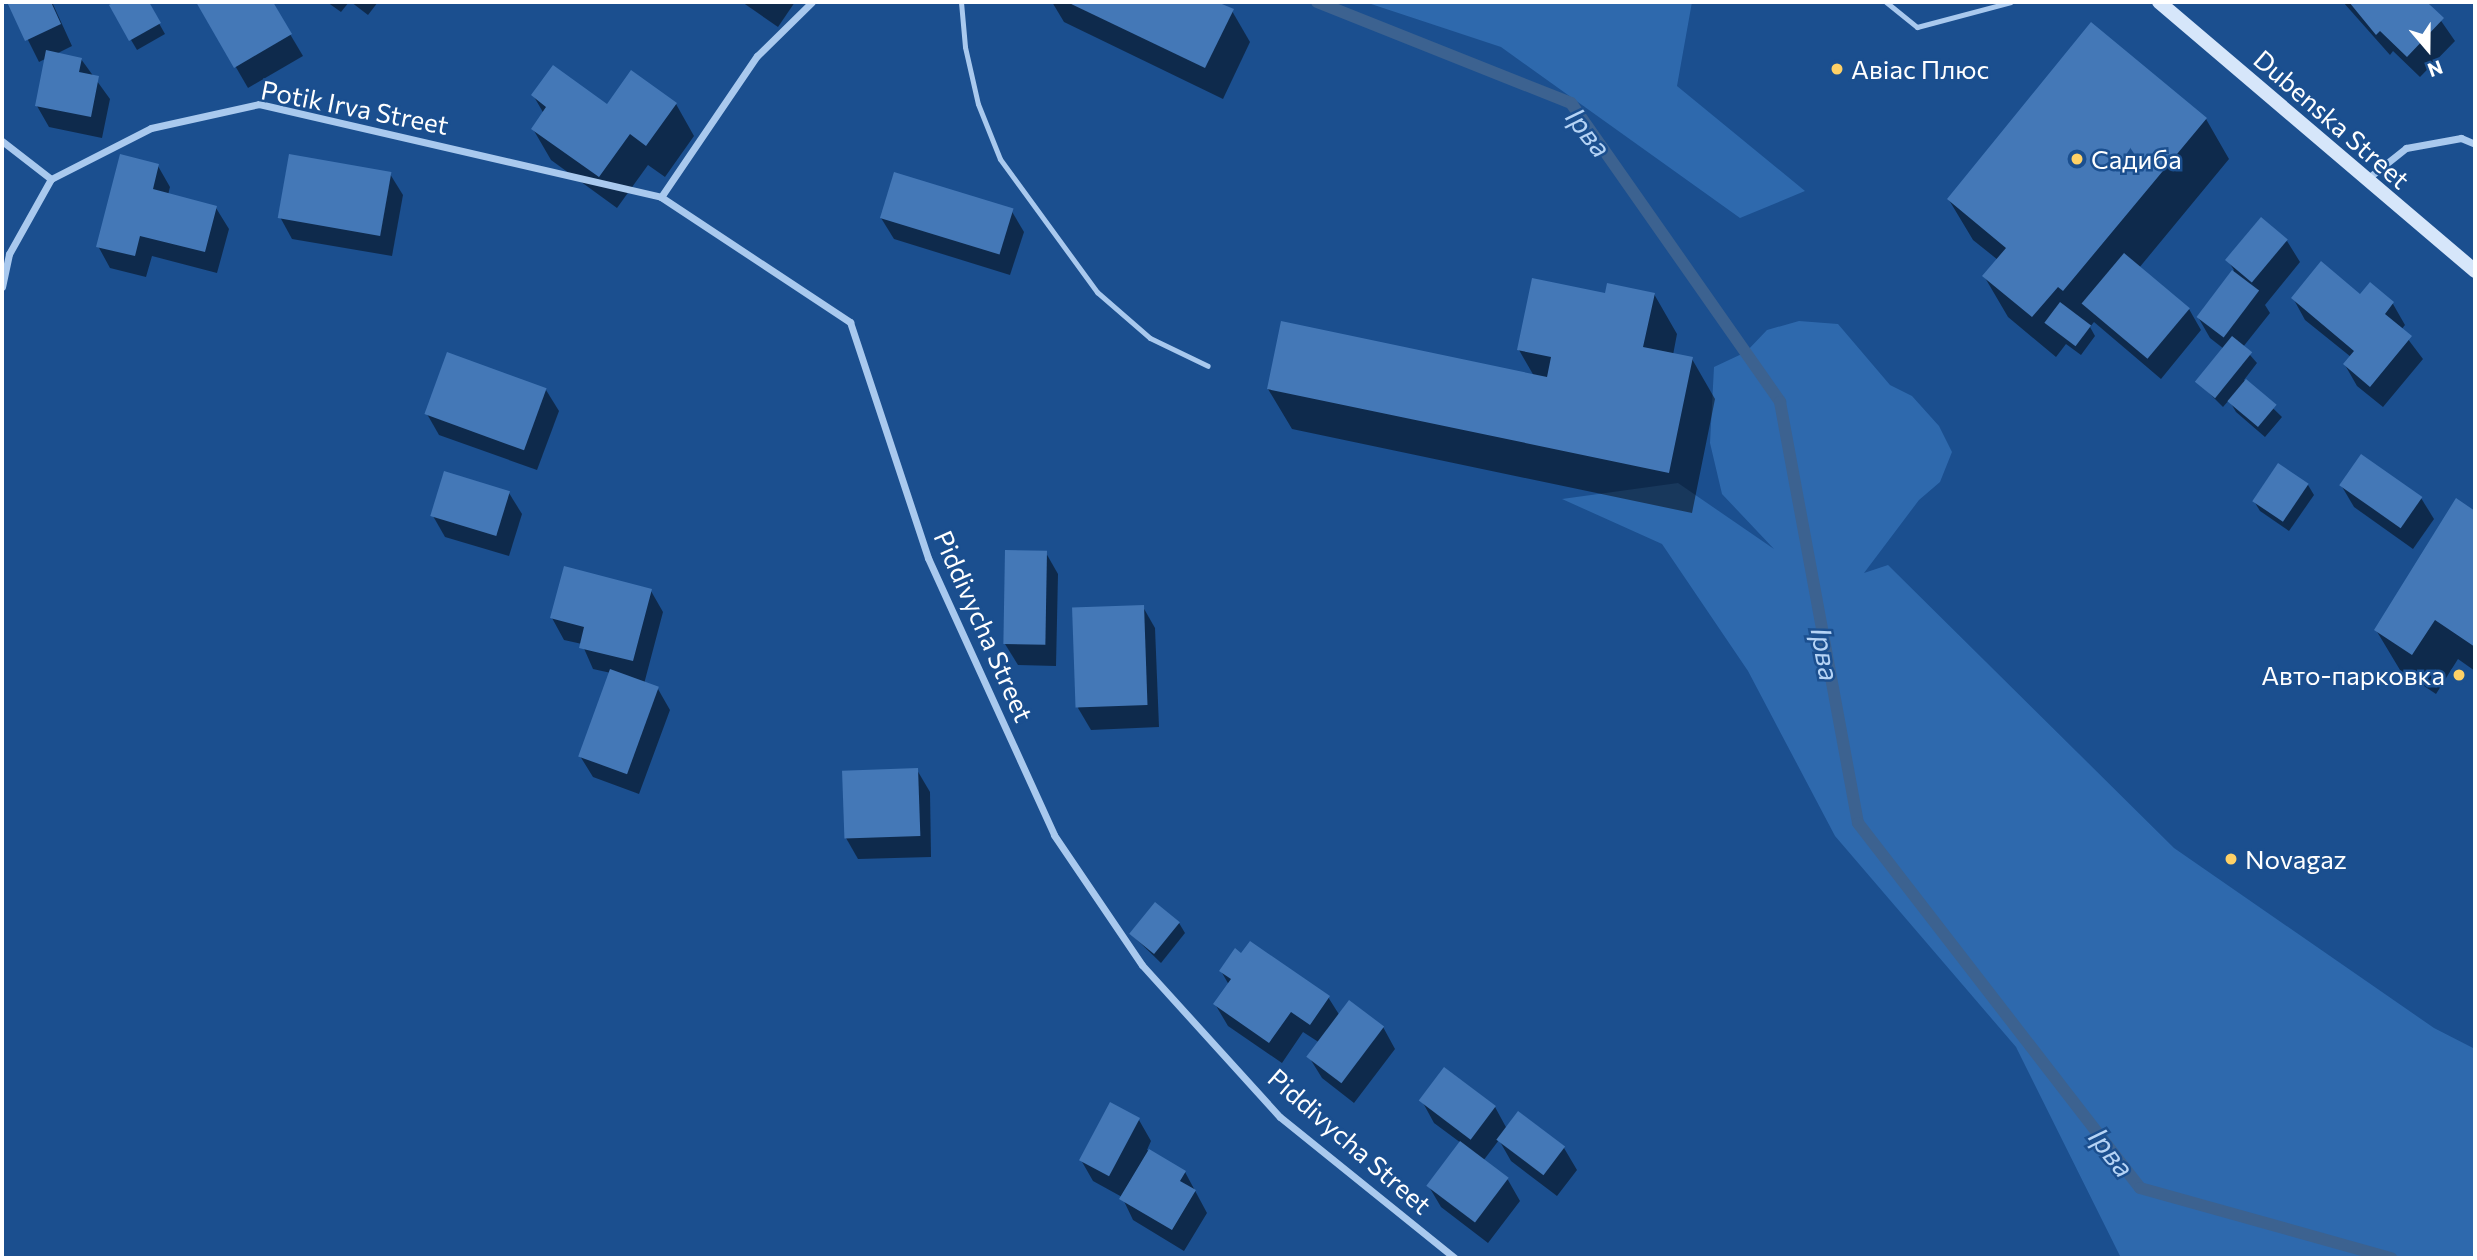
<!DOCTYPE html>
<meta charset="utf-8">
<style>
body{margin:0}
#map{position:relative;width:2477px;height:1260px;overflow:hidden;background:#1b4f8f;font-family:Commissioner,sans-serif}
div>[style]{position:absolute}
.green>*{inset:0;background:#2e69ad}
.shadow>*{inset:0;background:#0007}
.stream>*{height:12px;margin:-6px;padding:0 6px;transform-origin:6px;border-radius:6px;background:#3c6290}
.building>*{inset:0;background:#4478b7;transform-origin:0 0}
.service>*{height:5px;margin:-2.5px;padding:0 2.5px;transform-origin:2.5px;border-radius:2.5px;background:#a9c9ee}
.minor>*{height:7px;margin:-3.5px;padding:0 3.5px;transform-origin:3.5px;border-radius:3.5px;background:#a9c9ee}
.secondary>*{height:14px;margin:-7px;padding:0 7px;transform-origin:7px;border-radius:7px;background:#d6e6fa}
.dots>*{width:19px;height:19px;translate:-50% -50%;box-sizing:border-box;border:4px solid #1b4f8f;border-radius:50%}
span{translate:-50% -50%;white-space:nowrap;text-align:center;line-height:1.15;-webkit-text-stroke:5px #1b4f8f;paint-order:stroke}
.poi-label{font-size:26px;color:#fff}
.left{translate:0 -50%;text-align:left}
.right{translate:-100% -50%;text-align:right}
.street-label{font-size:26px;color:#fff}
.water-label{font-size:28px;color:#b5d3f5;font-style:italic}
.frame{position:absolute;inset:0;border:4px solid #fff;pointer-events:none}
.north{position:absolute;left:2393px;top:14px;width:70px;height:70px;-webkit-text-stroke:5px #1b4f8f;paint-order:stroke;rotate:160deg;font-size:19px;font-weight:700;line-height:28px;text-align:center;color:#fff}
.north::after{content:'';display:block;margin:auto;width:24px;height:32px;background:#fff;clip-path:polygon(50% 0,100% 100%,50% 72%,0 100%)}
</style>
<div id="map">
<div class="green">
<div style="clip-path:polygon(1365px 2px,1692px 2px,1677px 86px,1805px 191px,1740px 218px,1501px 47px)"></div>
<div style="clip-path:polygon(1799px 321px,1838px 324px,1890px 385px,1912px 396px,1939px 426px,1952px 452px,1940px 482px,1919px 500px,1864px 573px,1888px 565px,2174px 848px,2434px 1028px,2475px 1049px,2475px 1258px,2121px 1258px,2016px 1047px,1835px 836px,1748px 671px,1662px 544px,1562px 499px,1678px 483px,1774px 549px,1722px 494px,1710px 443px,1714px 367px,1746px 352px,1767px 330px)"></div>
</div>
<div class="shadow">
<div style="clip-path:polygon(9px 2px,52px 2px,72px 46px,56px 54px,81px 59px,110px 99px,102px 138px,49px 127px,37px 106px,47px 58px,39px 62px)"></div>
<div style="clip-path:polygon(118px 2px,147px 2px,165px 34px,137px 50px,111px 6px)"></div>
<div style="clip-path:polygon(198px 2px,271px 2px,303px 56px,248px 88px)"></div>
<div style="clip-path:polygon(327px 2px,349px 2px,341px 12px)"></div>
<div style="clip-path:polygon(351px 2px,378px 2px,368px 15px)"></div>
<div style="clip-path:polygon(742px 2px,795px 2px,778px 27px)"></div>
<div style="clip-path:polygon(1052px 2px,1213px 2px,1232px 11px,1250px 42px,1223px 99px,1064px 22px)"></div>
<div style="clip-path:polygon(2343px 2px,2428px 2px,2455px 41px,2420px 77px,2393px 51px,2390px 55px)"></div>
<div style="clip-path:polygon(632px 73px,676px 104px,694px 136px,665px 177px,648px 165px,617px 208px,551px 160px,533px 129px,544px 114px,533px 95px,608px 106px)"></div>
<div style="clip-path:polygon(2206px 119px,2229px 159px,2139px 268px,2189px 309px,2201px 330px,2161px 379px,2094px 322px,2090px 327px,2095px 336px,2081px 355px,2066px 344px,2056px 357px,2008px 317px,1984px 276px,1998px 260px,1973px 240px,1949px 200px)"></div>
<div style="clip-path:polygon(158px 166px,170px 187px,168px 195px,216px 208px,229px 229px,217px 273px,152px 256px,146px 277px,110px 268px,98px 246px)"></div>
<div style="clip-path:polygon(390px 174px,403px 195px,392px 256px,292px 239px,280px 217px)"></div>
<div style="clip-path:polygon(1011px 210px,1024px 232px,1010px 275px,894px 239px,881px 218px)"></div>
<div style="clip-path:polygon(2287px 241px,2300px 262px,2265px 305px,2270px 313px,2243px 347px,2257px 363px,2244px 380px,2282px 417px,2265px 437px,2236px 412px,2229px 400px,2223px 407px,2198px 382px,2224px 349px,2210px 338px,2198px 317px,2234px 270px,2228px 261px)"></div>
<div style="clip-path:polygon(2370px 284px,2393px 304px,2405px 325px,2401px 330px,2423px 359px,2383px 407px,2357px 386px,2345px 365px,2351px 357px,2305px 320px,2293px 298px,2360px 296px)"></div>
<div style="clip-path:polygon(1654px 294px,1677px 334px,1673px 355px,1692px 359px,1715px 399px,1692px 513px,1292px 429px,1268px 389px,1534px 376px,1519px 350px,1607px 295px)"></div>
<div style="clip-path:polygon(546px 390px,559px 411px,537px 470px,439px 435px,427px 414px)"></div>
<div style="clip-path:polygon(2308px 485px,2314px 495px,2289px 531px,2260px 511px,2254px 501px)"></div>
<div style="clip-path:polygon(2341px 485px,2421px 498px,2434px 519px,2413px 549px,2354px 507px)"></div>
<div style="clip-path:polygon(509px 493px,522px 514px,509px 556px,445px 537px,433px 516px)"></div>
<div style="clip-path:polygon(2457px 501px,2475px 513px,2475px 671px,2458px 659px,2436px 694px,2400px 670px,2376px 630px)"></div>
<div style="clip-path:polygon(1046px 553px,1058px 574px,1056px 666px,1018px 665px,1005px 644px)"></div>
<div style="clip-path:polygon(651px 591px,663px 612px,644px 684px,658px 689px,670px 710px,639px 794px,593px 777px,580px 756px,611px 673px,593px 669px,582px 644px,564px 640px,552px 618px)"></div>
<div style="clip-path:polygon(1143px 607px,1155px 628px,1159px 727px,1091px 730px,1078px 708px)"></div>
<div style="clip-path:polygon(917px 770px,930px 792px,931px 857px,858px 859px,846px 838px)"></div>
<div style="clip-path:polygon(1179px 923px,1185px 933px,1161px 963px,1131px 934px)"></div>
<div style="clip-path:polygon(1242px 956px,1328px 997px,1340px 1016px,1383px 1027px,1395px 1049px,1354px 1103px,1322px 1078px,1309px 1057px,1320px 1043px,1303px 1032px,1282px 1063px,1228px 1026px,1215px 1004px,1229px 985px,1221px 971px)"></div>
<div style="clip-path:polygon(1422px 1101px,1495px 1107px,1507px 1129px,1518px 1114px,1564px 1148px,1577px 1170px,1557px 1196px,1511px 1161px,1499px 1140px,1483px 1161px,1508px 1180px,1520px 1201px,1488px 1243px,1441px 1207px,1428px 1185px,1461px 1143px,1434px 1123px)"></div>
<div style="clip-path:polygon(1139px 1120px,1151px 1141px,1147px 1150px,1185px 1172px,1207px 1213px,1184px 1251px,1133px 1220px,1122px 1197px,1093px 1181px,1081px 1160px)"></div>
</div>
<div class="stream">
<div style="left:1317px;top:2px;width:273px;rotate:21.7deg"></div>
<div style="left:1571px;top:103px;width:365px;rotate:55deg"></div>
<div style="left:1780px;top:402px;width:428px;rotate:79.5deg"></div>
<div style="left:1858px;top:823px;width:461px;rotate:52.3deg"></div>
<div style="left:2140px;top:1188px;width:261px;rotate:15.6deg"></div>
</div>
<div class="building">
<div style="clip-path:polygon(7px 2px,51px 2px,61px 24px,25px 41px)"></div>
<div style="clip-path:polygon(114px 2px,149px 2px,161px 23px,129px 41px,109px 5px)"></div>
<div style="clip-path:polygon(196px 2px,273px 2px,292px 34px,234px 68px)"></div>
<div style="clip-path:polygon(1067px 2px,1217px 2px,1234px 9px,1205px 68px)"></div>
<div style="clip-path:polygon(2349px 2px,2427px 2px,2444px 18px,2407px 57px,2380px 31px,2376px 35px)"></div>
<div style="clip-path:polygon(2091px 22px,2207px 118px,2063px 291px,2058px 287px,2032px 317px,1982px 276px,2006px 248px,1947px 199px)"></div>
<div style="clip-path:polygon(46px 50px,82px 58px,79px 72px,99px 76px,91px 117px,35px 106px)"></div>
<div style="clip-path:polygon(553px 65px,607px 104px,631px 70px,677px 103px,646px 146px,630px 134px,599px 177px,531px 129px,546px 107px,531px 95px)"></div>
<div style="clip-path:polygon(120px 154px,159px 164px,153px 189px,217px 206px,205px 252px,140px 236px,135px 256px,96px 247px)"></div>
<div style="left:289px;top:154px;width:104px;height:65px;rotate:10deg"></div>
<div style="left:894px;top:172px;width:125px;height:48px;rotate:17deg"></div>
<div style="left:2261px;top:217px;width:35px;height:56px;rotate:40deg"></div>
<div style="left:2124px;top:253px;width:86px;height:66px;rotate:40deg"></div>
<div style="clip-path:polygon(2321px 261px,2360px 294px,2370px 282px,2394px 302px,2385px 314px,2412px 336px,2370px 387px,2343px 364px,2354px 351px,2291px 298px)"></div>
<div style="left:2232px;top:270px;width:34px;height:59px;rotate:37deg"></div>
<div style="clip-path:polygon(1532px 278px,1605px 293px,1607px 283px,1655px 293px,1643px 347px,1693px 357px,1669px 473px,1267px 389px,1281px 321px,1547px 377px,1551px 357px,1517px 350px)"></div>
<div style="left:2060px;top:302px;width:39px;height:26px;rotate:37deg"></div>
<div style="left:2232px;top:336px;width:26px;height:59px;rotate:39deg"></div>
<div style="left:447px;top:352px;width:106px;height:66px;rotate:20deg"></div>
<div style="left:2246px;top:379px;width:40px;height:29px;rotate:40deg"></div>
<div style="left:2361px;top:454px;width:75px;height:38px;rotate:35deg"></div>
<div style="left:2278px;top:463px;width:37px;height:46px;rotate:34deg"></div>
<div style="left:444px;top:471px;width:69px;height:47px;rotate:17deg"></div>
<div style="clip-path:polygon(2456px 498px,2475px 511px,2475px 647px,2435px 620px,2412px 655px,2374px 630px)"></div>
<div style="left:1005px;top:550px;width:42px;height:94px;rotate:1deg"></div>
<div style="clip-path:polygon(564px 566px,652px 589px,633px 661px,579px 648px,584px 627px,550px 618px)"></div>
<div style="left:1144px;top:605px;width:100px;height:72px;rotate:88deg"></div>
<div style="left:610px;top:669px;width:52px;height:93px;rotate:20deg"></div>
<div style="left:918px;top:768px;width:68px;height:76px;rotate:88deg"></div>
<div style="left:1155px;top:902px;width:32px;height:41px;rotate:39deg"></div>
<div style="clip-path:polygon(1250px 941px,1330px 996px,1310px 1025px,1291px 1012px,1269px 1043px,1213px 1004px,1231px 979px,1219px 971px,1235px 948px,1241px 953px)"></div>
<div style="left:1349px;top:1000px;width:44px;height:71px;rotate:37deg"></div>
<div style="left:1444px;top:1067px;width:65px;height:42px;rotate:37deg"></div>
<div style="left:1110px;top:1102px;width:34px;height:66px;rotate:28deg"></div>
<div style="left:1518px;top:1111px;width:59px;height:36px;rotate:37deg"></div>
<div style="left:1460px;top:1141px;width:61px;height:56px;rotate:37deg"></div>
<div style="clip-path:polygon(1149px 1149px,1186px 1171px,1180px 1181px,1196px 1190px,1172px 1230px,1119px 1199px)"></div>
</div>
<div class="service">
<div style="left:961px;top:2px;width:45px;rotate:84.9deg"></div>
<div style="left:965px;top:47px;width:58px;rotate:77.2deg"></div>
<div style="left:978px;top:104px;width:59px;rotate:68.2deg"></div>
<div style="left:1000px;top:159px;width:165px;rotate:53.9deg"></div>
<div style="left:1097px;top:292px;width:70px;rotate:41deg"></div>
<div style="left:1150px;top:338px;width:64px;rotate:25.8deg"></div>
<div style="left:1886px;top:2px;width:40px;rotate:39deg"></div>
<div style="left:1917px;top:27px;width:97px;rotate:-14.9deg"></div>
</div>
<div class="minor">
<div style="left:2px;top:141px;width:62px;rotate:37.8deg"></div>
<div style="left:2367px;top:179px;width:50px;rotate:-38.5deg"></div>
<div style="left:2406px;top:148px;width:56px;rotate:-10.3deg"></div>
<div style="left:2461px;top:138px;width:15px;rotate:23deg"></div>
<div style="left:661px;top:197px;width:171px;rotate:-55.8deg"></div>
<div style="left:757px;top:56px;width:77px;rotate:-44.5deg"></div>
<div style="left:2px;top:287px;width:34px;rotate:-78deg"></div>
<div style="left:9px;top:254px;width:86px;rotate:-60.8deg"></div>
<div style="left:51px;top:179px;width:112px;rotate:-27deg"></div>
<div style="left:151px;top:128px;width:111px;rotate:-12.5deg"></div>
<div style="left:259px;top:104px;width:413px;rotate:13deg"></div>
<div style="left:661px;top:197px;width:227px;rotate:33.5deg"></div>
<div style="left:850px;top:322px;width:249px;rotate:71.7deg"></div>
<div style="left:928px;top:558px;width:304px;rotate:65.5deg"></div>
<div style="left:1054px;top:835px;width:157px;rotate:55.9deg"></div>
<div style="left:1142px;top:965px;width:205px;rotate:47.8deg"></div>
<div style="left:1280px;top:1117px;width:225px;rotate:38.9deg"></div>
</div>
<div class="secondary">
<div style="left:2159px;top:2px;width:415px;rotate:40.4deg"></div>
</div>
<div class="dots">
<div style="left:1837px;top:69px;background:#ffd166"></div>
<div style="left:2077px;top:159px;background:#ffd166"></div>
<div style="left:2459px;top:675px;background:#ffd166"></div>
<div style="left:2231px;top:859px;background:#ffd166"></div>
</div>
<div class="poi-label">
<span class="left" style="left:1851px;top:69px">Авіас Плюс</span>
<span class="left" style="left:2091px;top:159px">Садиба</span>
<span class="right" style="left:2445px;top:675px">Авто-парковка</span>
<span class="left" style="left:2245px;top:859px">Novagaz</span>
</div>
<div class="street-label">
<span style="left:355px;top:107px;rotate:11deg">Potik Irva Street</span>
<span style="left:2332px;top:119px;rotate:41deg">Dubenska Street</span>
<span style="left:984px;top:626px;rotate:66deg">Piddivycha Street</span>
<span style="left:1350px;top:1141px;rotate:41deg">Piddivycha Street</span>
</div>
<div class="water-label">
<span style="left:1589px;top:132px;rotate:52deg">Ірва</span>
<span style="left:1826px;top:654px;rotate:80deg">Ірва</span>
<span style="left:2112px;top:1152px;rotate:52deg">Ірва</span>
</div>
<div class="frame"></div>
<div class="north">N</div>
</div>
